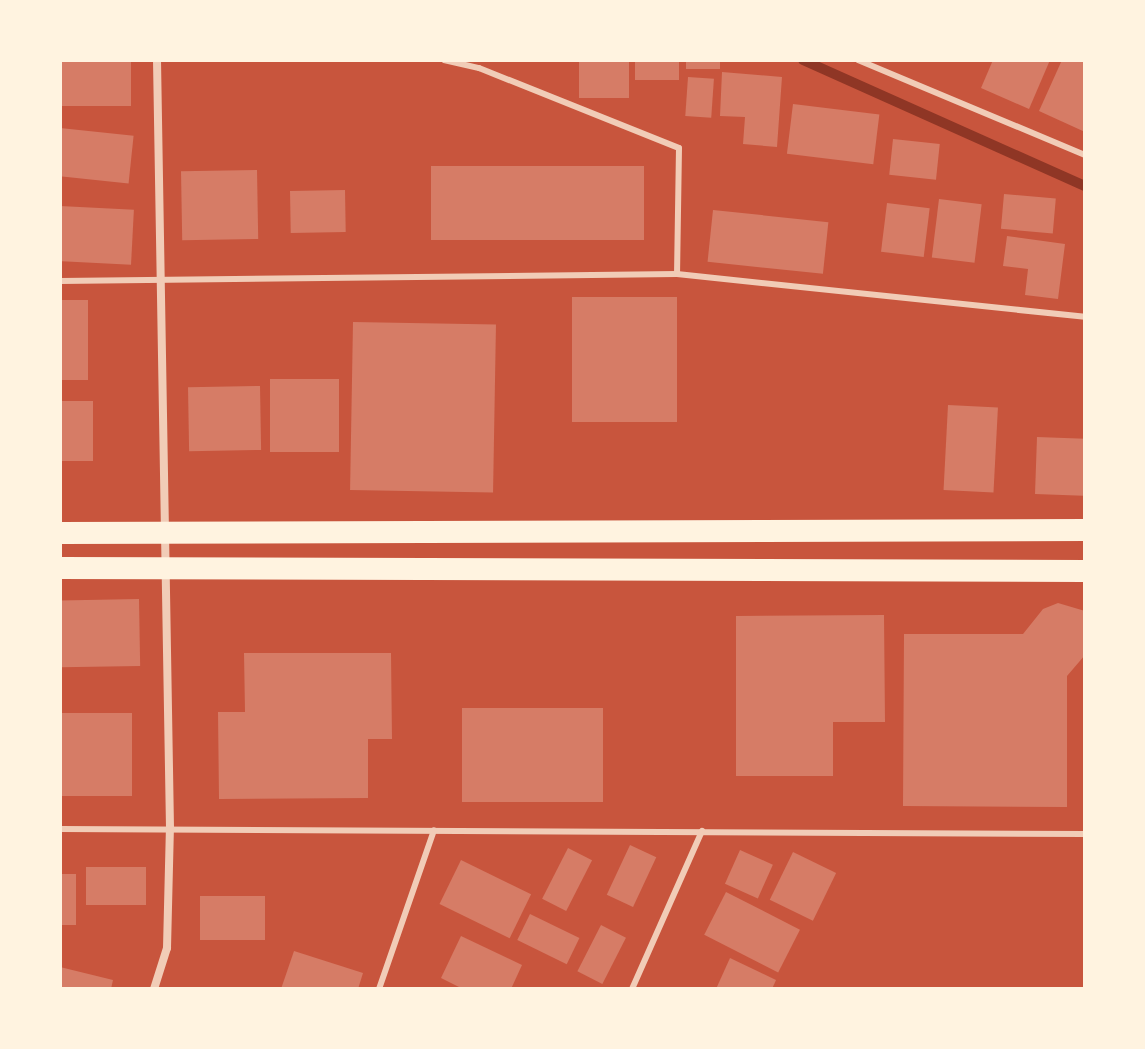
<!DOCTYPE html>
<style>
body{margin:0}
#map{position:relative;width:1145px;height:1049px;overflow:hidden;background:#c8553d;font-family:Helvetica,sans-serif}
div>[style]{position:absolute}
.stream>*{height:10px;margin:-5px;padding:0 5px;transform-origin:5px;border-radius:5px;background:#8f3625}
.building>*{inset:0;background:#d67c66;transform-origin:0 0}
.service>*{height:6px;margin:-3px;padding:0 3px;transform-origin:3px;border-radius:3px;background:#f1ccb7}
.minor>*{height:8px;margin:-4px;padding:0 4px;transform-origin:4px;border-radius:4px;background:#f1ccb7}
.trunk>*{height:22px;margin:-11px;padding:0 11px;transform-origin:11px;border-radius:11px;background:#fff3e0}
span{translate:-50% -50%;white-space:nowrap;text-align:center;line-height:1.15;-webkit-text-stroke:6px #fff3e0;paint-order:stroke}
.frame{position:absolute;inset:0;border:62px solid #fff3e0;pointer-events:none}
</style>
<div id="map">
<div class="stream">
<div style="left:803px;top:60px;width:309px;rotate:24.1deg"></div>
</div>
<div class="building">
<div style="left:60px;top:60px;width:71px;height:46px"></div>
<div style="left:579px;top:60px;width:50px;height:38px"></div>
<div style="left:635px;top:60px;width:44px;height:20px"></div>
<div style="left:686px;top:60px;width:34px;height:9px"></div>
<div style="clip-path:polygon(993px 60px,1050px 60px,1029px 109px,981px 88px)"></div>
<div style="clip-path:polygon(1062px 60px,1085px 60px,1085px 132px,1039px 111px)"></div>
<div style="clip-path:polygon(722px 72px,782px 77px,777px 147px,743px 144px,745px 117px,720px 116px)"></div>
<div style="left:688px;top:77px;width:26px;height:39px;rotate:4deg"></div>
<div style="left:793px;top:104px;width:87px;height:50px;rotate:7deg"></div>
<div style="left:60px;top:128px;width:74px;height:48px;rotate:6deg"></div>
<div style="left:893px;top:139px;width:47px;height:36px;rotate:6deg"></div>
<div style="left:431px;top:166px;width:213px;height:74px"></div>
<div style="left:257px;top:170px;width:69px;height:76px;rotate:89deg"></div>
<div style="left:345px;top:190px;width:42px;height:55px;rotate:89deg"></div>
<div style="left:1004px;top:194px;width:52px;height:35px;rotate:5deg"></div>
<div style="left:939px;top:199px;width:43px;height:59px;rotate:7deg"></div>
<div style="left:887px;top:203px;width:43px;height:49px;rotate:7deg"></div>
<div style="left:60px;top:206px;width:74px;height:55px;rotate:3deg"></div>
<div style="left:713px;top:210px;width:116px;height:52px;rotate:6deg"></div>
<div style="clip-path:polygon(1007px 236px,1065px 244px,1058px 299px,1025px 295px,1028px 269px,1003px 266px)"></div>
<div style="left:572px;top:297px;width:105px;height:125px"></div>
<div style="left:60px;top:300px;width:28px;height:80px"></div>
<div style="left:353px;top:322px;width:143px;height:168px;rotate:1deg"></div>
<div style="left:270px;top:379px;width:69px;height:73px"></div>
<div style="left:260px;top:386px;width:64px;height:72px;rotate:89deg"></div>
<div style="left:60px;top:401px;width:33px;height:60px"></div>
<div style="left:948px;top:405px;width:50px;height:85px;rotate:3deg"></div>
<div style="left:1037px;top:437px;width:48px;height:57px;rotate:2deg"></div>
<div style="left:139px;top:599px;width:67px;height:79px;rotate:89deg"></div>
<div style="clip-path:polygon(1058px 603px,1085px 611px,1085px 655px,1067px 676px,1067px 807px,903px 806px,904px 634px,1023px 634px,1043px 609px)"></div>
<div style="clip-path:polygon(884px 615px,885px 722px,833px 722px,833px 776px,736px 776px,736px 616px)"></div>
<div style="clip-path:polygon(244px 653px,391px 653px,392px 739px,368px 739px,368px 798px,219px 799px,218px 712px,245px 712px)"></div>
<div style="left:462px;top:708px;width:141px;height:94px"></div>
<div style="left:61px;top:713px;width:71px;height:83px"></div>
<div style="left:630px;top:845px;width:29px;height:55px;rotate:25deg"></div>
<div style="left:568px;top:848px;width:27px;height:57px;rotate:27deg"></div>
<div style="left:740px;top:850px;width:36px;height:37px;rotate:24deg"></div>
<div style="left:793px;top:852px;width:48px;height:53px;rotate:26deg"></div>
<div style="left:461px;top:860px;width:78px;height:49px;rotate:26deg"></div>
<div style="left:86px;top:867px;width:60px;height:38px"></div>
<div style="left:60px;top:874px;width:16px;height:51px"></div>
<div style="left:726px;top:892px;width:83px;height:48px;rotate:27deg"></div>
<div style="left:200px;top:896px;width:65px;height:44px"></div>
<div style="left:530px;top:914px;width:55px;height:29px;rotate:26deg"></div>
<div style="left:601px;top:925px;width:28px;height:52px;rotate:27deg"></div>
<div style="clip-path:polygon(461px 936px,522px 965px,511px 989px,463px 989px,441px 978px)"></div>
<div style="clip-path:polygon(294px 951px,363px 973px,358px 989px,281px 989px)"></div>
<div style="clip-path:polygon(730px 958px,776px 980px,772px 989px,716px 989px)"></div>
<div style="clip-path:polygon(60px 967px,113px 980px,111px 989px,60px 989px)"></div>
</div>
<div class="service">
<div style="left:444px;top:60px;width:36px;rotate:13deg"></div>
<div style="left:479px;top:68px;width:215px;rotate:21.8deg"></div>
<div style="left:679px;top:148px;width:126px;rotate:90.9deg"></div>
<div style="left:858px;top:60px;width:246px;rotate:22.7deg"></div>
<div style="left:60px;top:281px;width:617px;rotate:-0.65deg"></div>
<div style="left:677px;top:274px;width:410px;rotate:6deg"></div>
<div style="left:60px;top:829px;width:1025px;rotate:0.28deg"></div>
<div style="left:379px;top:989px;width:168px;rotate:-70.9deg"></div>
<div style="left:632px;top:989px;width:173px;rotate:-66.1deg"></div>
</div>
<div class="minor">
<div style="left:154px;top:989px;width:43px;rotate:-72.4deg"></div>
<div style="left:167px;top:948px;width:120px;rotate:-88.6deg"></div>
<div style="left:170px;top:828px;width:768px;rotate:-90.97deg"></div>
</div>
<div class="trunk">
<div style="left:60px;top:533px;width:1025px;rotate:-0.17deg"></div>
<div style="left:60px;top:568px;width:1025px;rotate:0.17deg"></div>
</div>
<div class="frame"></div>
</div>
